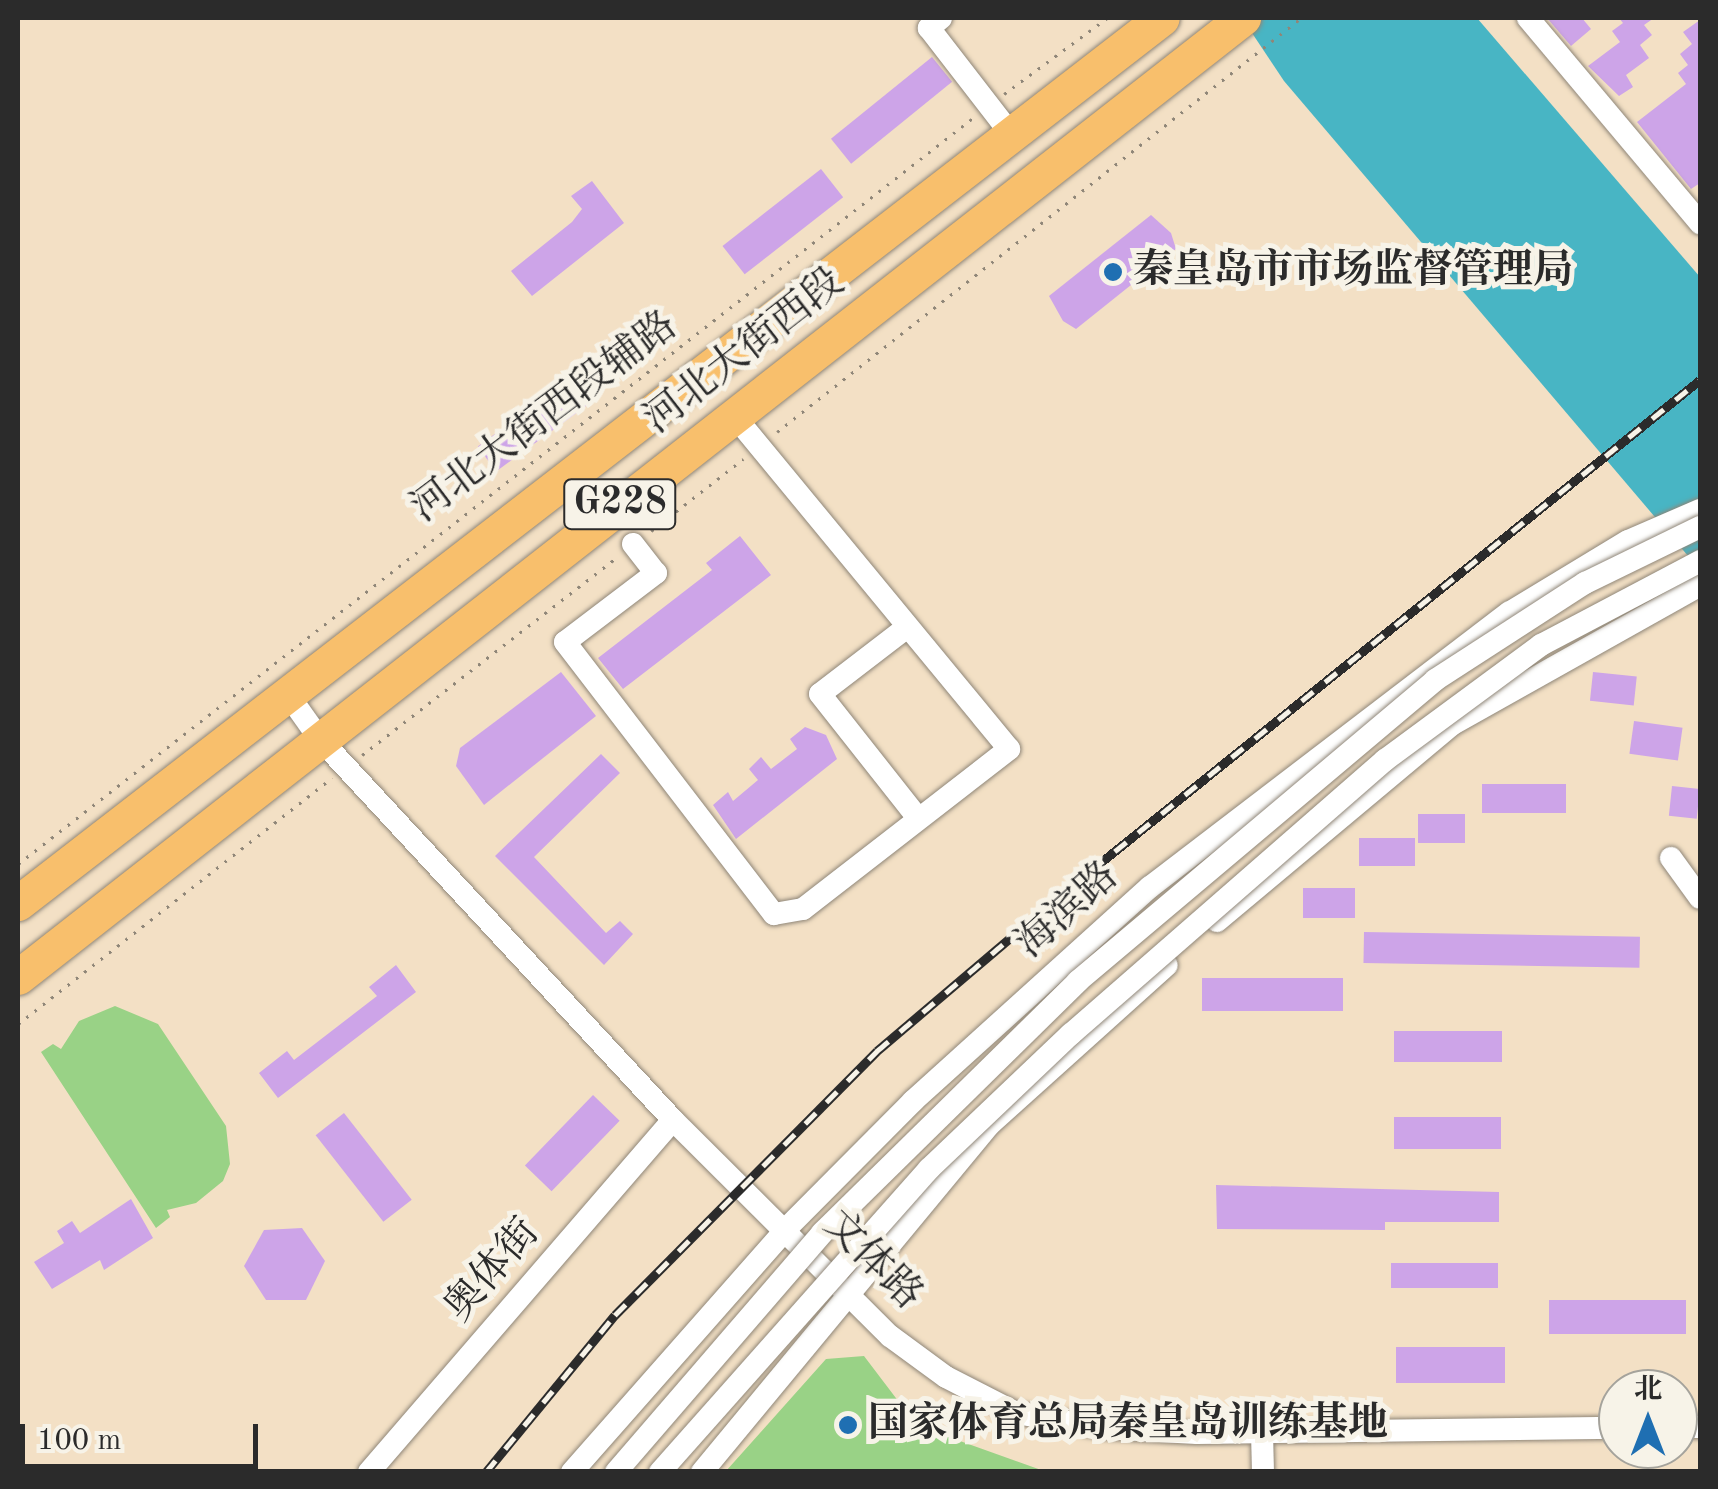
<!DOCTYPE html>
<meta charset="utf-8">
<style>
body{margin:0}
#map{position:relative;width:1718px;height:1489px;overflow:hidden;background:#f3e0c5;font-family:"Old Standard TT","Noto Serif SC",serif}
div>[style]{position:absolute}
.green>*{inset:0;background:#99d286}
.water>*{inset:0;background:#48b5c4}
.building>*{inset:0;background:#cda4e8;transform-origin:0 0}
.path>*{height:2.5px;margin-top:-1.25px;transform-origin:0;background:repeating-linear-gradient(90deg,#8f8678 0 2.5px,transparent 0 10.5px)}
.roads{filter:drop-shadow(0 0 2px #8f8678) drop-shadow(0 0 2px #8f8678)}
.minor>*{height:22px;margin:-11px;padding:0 11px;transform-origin:11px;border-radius:11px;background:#fff}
.highway>*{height:35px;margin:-17.5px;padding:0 17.5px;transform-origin:17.5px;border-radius:17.5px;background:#f8bf6c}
.rail>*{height:9px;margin-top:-4.5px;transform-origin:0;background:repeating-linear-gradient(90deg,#f7f3e8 0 15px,#2b2b2b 0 30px);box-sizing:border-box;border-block:2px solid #2b2b2b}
.bridges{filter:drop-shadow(0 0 2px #8f8678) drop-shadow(0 0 2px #8f8678)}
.minor-bridge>*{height:22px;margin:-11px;padding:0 11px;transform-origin:11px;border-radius:11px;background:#fff}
.dots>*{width:28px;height:28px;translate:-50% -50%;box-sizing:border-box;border:5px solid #f7f3e8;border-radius:50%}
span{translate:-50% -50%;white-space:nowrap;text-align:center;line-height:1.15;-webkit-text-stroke:10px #f7f3e8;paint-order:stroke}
.shield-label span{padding:2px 8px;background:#f7f3e8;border:2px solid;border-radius:8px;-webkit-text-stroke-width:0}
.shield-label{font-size:38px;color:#2b2b2b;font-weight:700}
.poi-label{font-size:40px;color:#2b2b2b;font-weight:700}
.left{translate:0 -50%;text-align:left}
.street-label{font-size:40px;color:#2b2b2b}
.frame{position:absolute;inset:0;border:20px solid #2b2b2b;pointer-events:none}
.north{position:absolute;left:1598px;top:1369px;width:100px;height:100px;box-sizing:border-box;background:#f7f3e8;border:2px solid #a5a39c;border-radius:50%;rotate:0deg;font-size:28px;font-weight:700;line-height:40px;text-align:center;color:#2b2b2b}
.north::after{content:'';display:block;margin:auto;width:35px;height:45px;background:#1f6fb2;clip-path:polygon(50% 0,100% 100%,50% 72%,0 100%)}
.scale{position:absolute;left:20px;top:1424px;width:238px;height:45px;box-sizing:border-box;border:5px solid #2b2b2b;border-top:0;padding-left:12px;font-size:30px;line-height:35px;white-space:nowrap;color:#2b2b2b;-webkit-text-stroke:8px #f7f3e8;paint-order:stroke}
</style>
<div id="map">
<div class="green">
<div style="clip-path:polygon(115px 1006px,158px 1024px,226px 1126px,230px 1164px,223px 1181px,196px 1203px,167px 1210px,170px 1217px,156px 1228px,41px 1052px,53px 1044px,61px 1049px,79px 1021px)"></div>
<div style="clip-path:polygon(864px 1356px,905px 1410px,960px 1441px,1044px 1471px,726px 1471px,826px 1359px)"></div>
</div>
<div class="water">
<div style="clip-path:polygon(1242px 18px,1477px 18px,1700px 277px,1700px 570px,1284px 81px)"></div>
</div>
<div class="building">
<div style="clip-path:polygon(1547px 18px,1582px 18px,1591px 29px,1571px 46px)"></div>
<div style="clip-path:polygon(1619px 18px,1654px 18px,1644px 25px,1652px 35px,1640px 45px,1649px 58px,1626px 75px,1633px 87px,1619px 96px,1588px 66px,1620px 42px,1612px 31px,1623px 23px)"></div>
<div style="clip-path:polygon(1700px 20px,1700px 183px,1691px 189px,1637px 122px,1686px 84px,1678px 73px,1688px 65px,1680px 54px,1692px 44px,1683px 32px)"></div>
<div style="left:932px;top:57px;width:32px;height:130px;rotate:51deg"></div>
<div style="left:821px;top:169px;width:36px;height:125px;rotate:52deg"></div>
<div style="clip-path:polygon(592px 181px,624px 223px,532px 296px,511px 271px,572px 222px,582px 209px,571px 196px)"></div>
<div style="clip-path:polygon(1151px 215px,1171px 233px,1176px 249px,1076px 329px,1063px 321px,1049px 296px)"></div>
<div style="left:583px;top:370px;width:31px;height:130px;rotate:54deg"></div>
<div style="clip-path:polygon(740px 536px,771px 575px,623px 689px,598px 658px,712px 570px,706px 563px)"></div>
<div style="clip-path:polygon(561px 672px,596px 716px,484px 805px,456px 766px,460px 748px)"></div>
<div style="left:1593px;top:672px;width:44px;height:29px;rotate:6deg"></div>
<div style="left:1634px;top:721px;width:49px;height:33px;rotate:8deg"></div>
<div style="clip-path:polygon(805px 727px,826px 735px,837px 759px,736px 839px,713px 805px,728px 792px,733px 801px,758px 780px,749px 769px,761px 757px,771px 769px,797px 749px,790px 739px)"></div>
<div style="clip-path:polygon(601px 754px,620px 773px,534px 857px,606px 933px,620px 921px,633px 934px,604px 965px,495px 856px)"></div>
<div style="left:1482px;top:784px;width:84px;height:29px"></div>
<div style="left:1672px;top:786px;width:28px;height:30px;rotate:6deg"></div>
<div style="left:1418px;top:814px;width:47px;height:29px"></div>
<div style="left:1359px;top:838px;width:56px;height:28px"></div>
<div style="left:1303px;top:888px;width:52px;height:30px"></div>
<div style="left:1364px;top:932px;width:276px;height:31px;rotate:1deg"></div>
<div style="clip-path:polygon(396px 965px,416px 992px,278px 1098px,259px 1073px,287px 1051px,294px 1060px,377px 996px,369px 987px)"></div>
<div style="left:1202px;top:978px;width:141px;height:33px"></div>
<div style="left:1394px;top:1031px;width:108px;height:31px"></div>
<div style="left:593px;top:1095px;width:37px;height:98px;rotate:44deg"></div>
<div style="left:344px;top:1113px;width:110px;height:36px;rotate:52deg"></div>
<div style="left:1394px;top:1117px;width:107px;height:32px"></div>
<div style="clip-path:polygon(1216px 1185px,1499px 1192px,1499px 1222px,1385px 1222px,1385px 1230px,1217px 1229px)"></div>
<div style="clip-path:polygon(131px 1199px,153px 1238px,104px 1270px,100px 1260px,52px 1289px,34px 1262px,64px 1243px,57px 1231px,72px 1221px,80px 1233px)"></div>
<div style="clip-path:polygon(302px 1228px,325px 1261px,306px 1300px,266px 1300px,244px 1266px,264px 1230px)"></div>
<div style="left:1391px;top:1263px;width:107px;height:25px"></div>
<div style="left:1549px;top:1300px;width:137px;height:34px"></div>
<div style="left:1396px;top:1347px;width:109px;height:36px"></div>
</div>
<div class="path">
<div style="left:1004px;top:94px;width:128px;rotate:-36.4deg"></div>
<div style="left:777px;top:432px;width:668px;rotate:-38.31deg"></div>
<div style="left:651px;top:531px;width:117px;rotate:-38deg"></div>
<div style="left:362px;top:755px;width:323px;rotate:-37.8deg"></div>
<div style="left:18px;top:864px;width:1213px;rotate:-38deg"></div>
<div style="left:18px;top:1024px;width:399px;rotate:-38.1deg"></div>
</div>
<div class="roads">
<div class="minor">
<div style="left:941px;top:18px;width:16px;rotate:140deg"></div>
<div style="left:929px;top:28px;width:134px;rotate:52.3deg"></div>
<div style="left:1528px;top:18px;width:268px;rotate:50deg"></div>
<div style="left:633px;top:544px;width:37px;rotate:52deg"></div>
<div style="left:656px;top:573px;width:114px;rotate:142.8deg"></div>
<div style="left:565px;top:642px;width:343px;rotate:52.5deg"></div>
<div style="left:774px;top:914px;width:29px;rotate:-10deg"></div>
<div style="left:803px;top:909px;width:261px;rotate:-37.8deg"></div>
<div style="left:1009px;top:749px;width:433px;rotate:-129.5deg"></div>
<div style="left:906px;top:628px;width:108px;rotate:142.5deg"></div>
<div style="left:820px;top:694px;width:157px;rotate:51.7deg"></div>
<div style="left:287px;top:693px;width:55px;rotate:54.6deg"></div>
<div style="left:319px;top:738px;width:521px;rotate:47.18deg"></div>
<div style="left:673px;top:1120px;width:306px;rotate:44.9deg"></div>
<div style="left:890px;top:1336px;width:69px;rotate:36.2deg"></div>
<div style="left:946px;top:1377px;width:79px;rotate:27.2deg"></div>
<div style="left:1016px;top:1413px;width:88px;rotate:9.8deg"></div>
<div style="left:1103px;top:1428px;width:94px;rotate:3deg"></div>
<div style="left:1197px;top:1433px;width:421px;rotate:-0.7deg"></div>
<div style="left:1671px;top:858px;width:49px;rotate:54.1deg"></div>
<div style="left:1217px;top:921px;width:305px;rotate:-39.9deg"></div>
<div style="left:1451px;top:725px;width:286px;rotate:-29.3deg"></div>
<div style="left:1678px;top:1427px;width:22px"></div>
<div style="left:1262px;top:1432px;width:40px;rotate:88.6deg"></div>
<div style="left:369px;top:1472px;width:465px;rotate:-49.2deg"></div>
<div style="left:572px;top:1472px;width:325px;rotate:-48.6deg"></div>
<div style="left:787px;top:1228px;width:179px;rotate:-45.2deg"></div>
<div style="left:913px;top:1101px;width:319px;rotate:-42.1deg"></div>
<div style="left:1150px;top:887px;width:452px;rotate:-37.4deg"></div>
<div style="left:1509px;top:613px;width:139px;rotate:-31.2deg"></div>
<div style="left:1628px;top:541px;width:78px;rotate:-23.3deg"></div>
<div style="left:702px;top:1472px;width:450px;rotate:-50.4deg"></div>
<div style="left:989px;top:1125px;width:239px;rotate:-42deg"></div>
</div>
<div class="highway">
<div style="left:18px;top:903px;width:1446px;rotate:-37.73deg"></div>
<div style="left:18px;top:977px;width:1556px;rotate:-38.06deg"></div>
</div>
</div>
<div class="rail">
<div style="left:486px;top:1472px;width:203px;rotate:-50.6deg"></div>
<div style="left:615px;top:1315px;width:372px;rotate:-45.2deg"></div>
<div style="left:877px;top:1051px;width:250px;rotate:-40.3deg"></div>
<div style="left:1068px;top:889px;width:811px;rotate:-38.85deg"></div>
</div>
<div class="bridges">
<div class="minor-bridge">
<div style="left:616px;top:1472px;width:316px;rotate:-49.2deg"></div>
<div style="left:822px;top:1233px;width:359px;rotate:-44.5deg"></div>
<div style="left:1078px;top:981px;width:467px;rotate:-40.1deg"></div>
<div style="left:1435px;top:680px;width:179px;rotate:-32.9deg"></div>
<div style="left:1585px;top:583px;width:128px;rotate:-26deg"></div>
<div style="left:660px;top:1472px;width:405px;rotate:-48.4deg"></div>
<div style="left:929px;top:1169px;width:196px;rotate:-43.6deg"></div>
<div style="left:1071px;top:1034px;width:417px;rotate:-41.1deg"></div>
<div style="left:1385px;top:760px;width:194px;rotate:-36.4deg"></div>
<div style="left:1541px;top:645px;width:180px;rotate:-27.8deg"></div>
</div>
</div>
<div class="dots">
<div style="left:1113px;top:272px;background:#1f6fb2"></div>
<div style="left:848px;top:1425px;background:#1f6fb2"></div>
</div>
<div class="shield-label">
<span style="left:620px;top:504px">G228</span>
</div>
<div class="poi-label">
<span class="left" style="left:1133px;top:272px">秦皇岛市市场监督管理局</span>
<span class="left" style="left:868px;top:1425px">国家体育总局秦皇岛训练基地</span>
</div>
<div class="street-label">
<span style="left:745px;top:352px;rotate:-38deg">河北大街西段</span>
<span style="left:545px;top:418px;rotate:-37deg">河北大街西段辅路</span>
<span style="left:1068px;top:911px;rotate:-42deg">海滨路</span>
<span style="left:872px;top:1261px;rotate:45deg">文体路</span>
<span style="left:493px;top:1271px;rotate:-49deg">奥体街</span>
</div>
<div class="frame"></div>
<div class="north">北</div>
<div class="scale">100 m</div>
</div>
